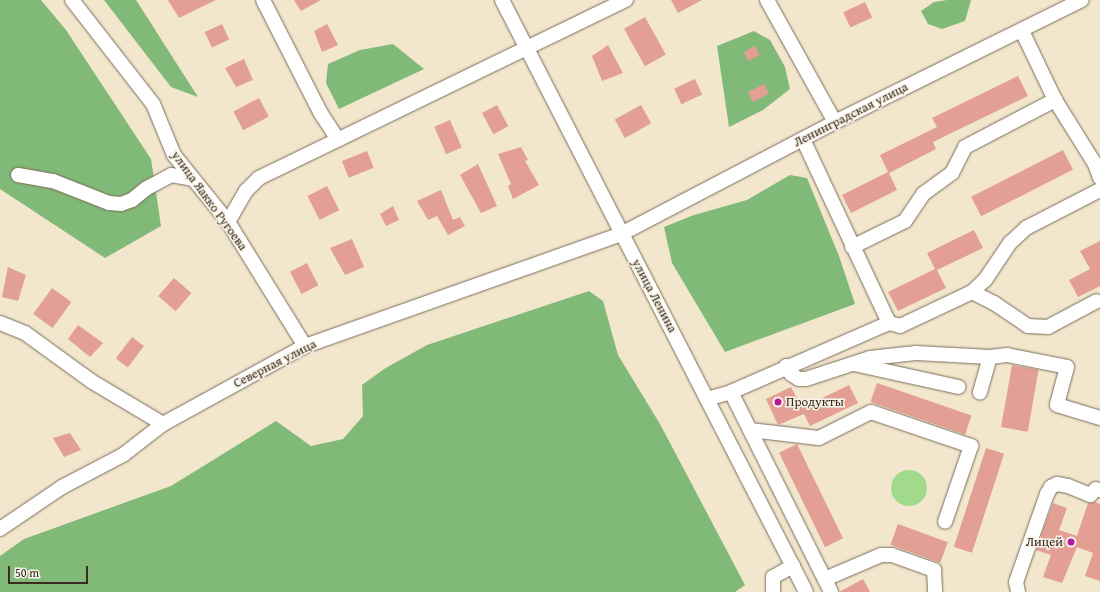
<!DOCTYPE html>
<meta charset="utf-8">
<style>
body{margin:0}
#map{position:relative;width:1100px;height:592px;overflow:hidden;background:#f2e6cd;font-family:"Gentium Book Plus",serif}
div>[style]{position:absolute}
.green>*{inset:0;background:#a2da8c}
.round{border-radius:50%}
.forest>*{inset:0;background:#81ba78}
.building>*{inset:0;background:#e39f93;transform-origin:0 0}
.roads{filter:drop-shadow(0 0 1px #7b6c5b) drop-shadow(0 0 1px #7b6c5b)}
.minor>*{height:14px;margin:-7px;padding:0 7px;transform-origin:7px;border-radius:7px;background:#fff}
.dots>*{width:11px;height:11px;translate:-50% -50%;box-sizing:border-box;border:2px solid #f7f3e8;border-radius:50%}
span{translate:-50% -50%;white-space:nowrap;text-align:center;line-height:1.15;-webkit-text-stroke:3px #f7f3e8;paint-order:stroke}
.street-label{font-size:13px;color:#3b2a1e}
.poi-label{font-size:13px;color:#3b2a1e}
.left{translate:0 -50%;text-align:left}
.right{translate:-100% -50%;text-align:right}
.scale{position:absolute;left:8px;top:566px;width:80px;height:18px;box-sizing:border-box;border:2px solid #3b2a1e;border-top:0;padding-left:5px;font-size:12px;line-height:14px;white-space:nowrap;color:#3b2a1e;-webkit-text-stroke:3px #f7f3e8;paint-order:stroke}
</style>
<div id="map">
<div class="green">
<div class="round" style="left:891px;top:470px;width:36px;height:36px"></div>
</div>
<div class="forest">
<div style="clip-path:polygon(0 0,41px 0,66px 30px,151px 159px,161px 226px,105px 258px,0 189px)"></div>
<div style="clip-path:polygon(104px 0,136px 0,198px 97px,171px 87px)"></div>
<div style="clip-path:polygon(947px 0,971px 0,965px 21px,942px 29px,928px 24px,921px 11px,934px 2px)"></div>
<div style="clip-path:polygon(754px 31px,770px 40px,785px 67px,790px 89px,763px 110px,729px 127px,717px 46px)"></div>
<div style="clip-path:polygon(393px 44px,424px 69px,339px 109px,326px 83px,328px 64px,360px 50px)"></div>
<div style="clip-path:polygon(790px 175px,807px 178px,839px 256px,855px 304px,725px 352px,672px 263px,664px 227px,694px 215px,747px 200px)"></div>
<div style="clip-path:polygon(589px 291px,603px 301px,618px 355px,660px 424px,745px 585px,735px 592px,0 592px,0 556px,24px 539px,171px 486px,276px 421px,311px 446px,343px 439px,363px 416px,362px 385px,384px 369px,427px 345px)"></div>
</div>
<div class="building">
<div style="clip-path:polygon(168px 0,216px 0,179px 18px)"></div>
<div style="clip-path:polygon(294px 0,321px 0,301px 11px)"></div>
<div style="clip-path:polygon(671px 0,702px 0,678px 13px)"></div>
<div style="left:865px;top:2px;width:17px;height:24px;rotate:65deg"></div>
<div style="left:645px;top:17px;width:43px;height:24px;rotate:61deg"></div>
<div style="left:222px;top:24px;width:17px;height:19px;rotate:65deg"></div>
<div style="clip-path:polygon(327px 24px,338px 45px,322px 52px,314px 31px)"></div>
<div style="clip-path:polygon(608px 45px,623px 73px,602px 81px,592px 56px)"></div>
<div style="left:755px;top:46px;width:10px;height:13px;rotate:61deg"></div>
<div style="clip-path:polygon(244px 59px,253px 80px,236px 87px,225px 68px)"></div>
<div style="clip-path:polygon(1018px 76px,1028px 96px,933px 142px,936px 149px,889px 173px,897px 190px,851px 213px,842px 195px,888px 172px,880px 155px,937px 127px,932px 118px)"></div>
<div style="left:695px;top:79px;width:17px;height:23px;rotate:65deg"></div>
<div style="left:764px;top:84px;width:11px;height:18px;rotate:63deg"></div>
<div style="left:259px;top:98px;width:21px;height:29px;rotate:62deg"></div>
<div style="left:497px;top:105px;width:24px;height:17px;rotate:62deg"></div>
<div style="left:641px;top:105px;width:21px;height:30px;rotate:61deg"></div>
<div style="left:450px;top:120px;width:30px;height:17px;rotate:67deg"></div>
<div style="clip-path:polygon(521px 147px,528px 160px,525px 161px,539px 185px,513px 199px,508px 186px,511px 184px,498px 154px)"></div>
<div style="left:1063px;top:150px;width:22px;height:103px;rotate:63deg"></div>
<div style="left:367px;top:151px;width:18px;height:27px;rotate:68deg"></div>
<div style="clip-path:polygon(478px 164px,497px 206px,481px 213px,460px 175px)"></div>
<div style="left:327px;top:186px;width:27px;height:22px;rotate:63deg"></div>
<div style="clip-path:polygon(441px 190px,453px 220px,460px 217px,465px 226px,448px 235px,437px 216px,428px 220px,417px 201px)"></div>
<div style="clip-path:polygon(393px 206px,399px 220px,386px 226px,380px 214px)"></div>
<div style="clip-path:polygon(974px 230px,983px 248px,937px 270px,946px 288px,898px 311px,888px 292px,935px 269px,927px 253px)"></div>
<div style="clip-path:polygon(352px 239px,364px 267px,345px 275px,330px 248px)"></div>
<div style="clip-path:polygon(1100px 241px,1100px 286px,1078px 297px,1069px 280px,1090px 269px,1080px 251px)"></div>
<div style="left:307px;top:263px;width:25px;height:19px;rotate:63deg"></div>
<div style="clip-path:polygon(8px 267px,26px 275px,18px 301px,2px 297px)"></div>
<div style="left:174px;top:278px;width:23px;height:24px;rotate:41deg"></div>
<div style="left:52px;top:288px;width:24px;height:32px;rotate:36deg"></div>
<div style="clip-path:polygon(78px 325px,103px 343px,90px 357px,68px 339px)"></div>
<div style="left:132px;top:337px;width:15px;height:27px;rotate:37deg"></div>
<div style="left:1012px;top:365px;width:27px;height:63px;rotate:10deg"></div>
<div style="left:877px;top:383px;width:100px;height:20px;rotate:19deg"></div>
<div style="clip-path:polygon(849px 385px,858px 403px,810px 426px,804px 414px,778px 425px,766px 399px,791px 387px,802px 408px)"></div>
<div style="clip-path:polygon(70px 433px,81px 450px,64px 457px,53px 438px)"></div>
<div style="left:797px;top:444px;width:105px;height:20px;rotate:64deg"></div>
<div style="left:986px;top:448px;width:19px;height:104px;rotate:18deg"></div>
<div style="clip-path:polygon(1095px 502px,1100px 504px,1100px 581px,1085px 576px,1093px 553px,1077px 547px,1062px 583px,1043px 577px,1051px 555px,1036px 550px,1053px 503px,1067px 508px,1059px 530px,1077px 536px,1088px 503px)"></div>
<div style="left:898px;top:524px;width:53px;height:22px;rotate:20deg"></div>
<div style="clip-path:polygon(863px 579px,870px 592px,839px 592px)"></div>
</div>
<div class="roads">
<div class="minor">
<div style="left:72px;top:0;width:132px;rotate:52.1deg"></div>
<div style="left:153px;top:104px;width:55px;rotate:67.6deg"></div>
<div style="left:174px;top:155px;width:86px;rotate:51.1deg"></div>
<div style="left:228px;top:222px;width:146px;rotate:58.2deg"></div>
<div style="left:263px;top:0;width:126px;rotate:63deg"></div>
<div style="left:320px;top:112px;width:33px;rotate:57deg"></div>
<div style="left:502px;top:0;width:665px;rotate:62.82deg"></div>
<div style="left:767px;top:0;width:140px;rotate:60.9deg"></div>
<div style="left:1022px;top:31px;width:76px;rotate:64.4deg"></div>
<div style="left:1055px;top:100px;width:75px;rotate:58deg"></div>
<div style="left:1095px;top:164px;width:15px;rotate:70deg"></div>
<div style="left:18px;top:175px;width:36px;rotate:10deg"></div>
<div style="left:53px;top:181px;width:60px;rotate:21.4deg"></div>
<div style="left:109px;top:203px;width:12px;rotate:5deg"></div>
<div style="left:121px;top:204px;width:12px;rotate:-20deg"></div>
<div style="left:132px;top:200px;width:19px;rotate:-39deg"></div>
<div style="left:147px;top:188px;width:27px;rotate:-28deg"></div>
<div style="left:171px;top:175px;width:22px;rotate:10deg"></div>
<div style="left:228px;top:222px;width:36px;rotate:-60deg"></div>
<div style="left:246px;top:191px;width:18px;rotate:-45deg"></div>
<div style="left:259px;top:178px;width:408px;rotate:-25.9deg"></div>
<div style="left:852px;top:247px;width:59px;rotate:-26.1deg"></div>
<div style="left:905px;top:221px;width:32px;rotate:-56deg"></div>
<div style="left:923px;top:194px;width:36px;rotate:-36deg"></div>
<div style="left:952px;top:173px;width:29px;rotate:-63deg"></div>
<div style="left:965px;top:147px;width:102px;rotate:-27.6deg"></div>
<div style="left:972px;top:292px;width:25px;rotate:27deg"></div>
<div style="left:994px;top:303px;width:41px;rotate:34.1deg"></div>
<div style="left:1028px;top:326px;width:20px;rotate:3deg"></div>
<div style="left:1048px;top:327px;width:55px;rotate:-28deg"></div>
<div style="left:0;top:323px;width:27px;rotate:22deg"></div>
<div style="left:25px;top:333px;width:82px;rotate:36deg"></div>
<div style="left:91px;top:381px;width:84px;rotate:30.8deg"></div>
<div style="left:889px;top:323px;width:11px;rotate:15deg"></div>
<div style="left:900px;top:326px;width:80px;rotate:-25.3deg"></div>
<div style="left:972px;top:292px;width:18px;rotate:-43deg"></div>
<div style="left:985px;top:280px;width:45px;rotate:-56deg"></div>
<div style="left:1010px;top:243px;width:22px;rotate:-43deg"></div>
<div style="left:1026px;top:228px;width:83px;rotate:-27.2deg"></div>
<div style="left:990px;top:357px;width:17px;rotate:-7deg"></div>
<div style="left:1007px;top:355px;width:61px;rotate:11.3deg"></div>
<div style="left:1067px;top:367px;width:39px;rotate:105deg"></div>
<div style="left:1057px;top:405px;width:45px;rotate:16.8deg"></div>
<div style="left:854px;top:364px;width:107px;rotate:12.4deg"></div>
<div style="left:786px;top:366px;width:9px;rotate:58deg"></div>
<div style="left:791px;top:374px;width:9px;rotate:32deg"></div>
<div style="left:799px;top:379px;width:7px"></div>
<div style="left:806px;top:379px;width:67px;rotate:-18.2deg"></div>
<div style="left:870px;top:358px;width:46px;rotate:-6.2deg"></div>
<div style="left:916px;top:353px;width:74px;rotate:3.1deg"></div>
<div style="left:990px;top:357px;width:37px;rotate:106deg"></div>
<div style="left:731px;top:392px;width:42px;rotate:63.4deg"></div>
<div style="left:750px;top:430px;width:69px;rotate:6.6deg"></div>
<div style="left:819px;top:438px;width:58px;rotate:-26.6deg"></div>
<div style="left:871px;top:412px;width:106px;rotate:18.8deg"></div>
<div style="left:971px;top:446px;width:80px;rotate:108.9deg"></div>
<div style="left:707px;top:399px;width:25px;rotate:-16deg"></div>
<div style="left:731px;top:392px;width:172px;rotate:-23.6deg"></div>
<div style="left:889px;top:323px;width:203px;rotate:-115.1deg"></div>
<div style="left:750px;top:430px;width:181px;rotate:63.4deg"></div>
<div style="left:0;top:529px;width:75px;rotate:-34.1deg"></div>
<div style="left:62px;top:487px;width:69px;rotate:-27.7deg"></div>
<div style="left:123px;top:455px;width:51px;rotate:-37.8deg"></div>
<div style="left:163px;top:424px;width:162px;rotate:-28.8deg"></div>
<div style="left:305px;top:346px;width:335px;rotate:-19.5deg"></div>
<div style="left:621px;top:234px;width:242px;rotate:-27.6deg"></div>
<div style="left:835px;top:122px;width:275px;rotate:-26.3deg"></div>
<div style="left:825px;top:579px;width:61px;rotate:-23.2deg"></div>
<div style="left:881px;top:555px;width:11px"></div>
<div style="left:892px;top:555px;width:45px;rotate:19.7deg"></div>
<div style="left:934px;top:570px;width:22px;rotate:87deg"></div>
<div style="left:773px;top:592px;width:15px;rotate:-90deg"></div>
<div style="left:773px;top:577px;width:23px;rotate:-29deg"></div>
<div style="left:1018px;top:592px;width:10px;rotate:-101deg"></div>
<div style="left:1016px;top:582px;width:93px;rotate:-70.6deg"></div>
<div style="left:1047px;top:494px;width:8px;rotate:-60deg"></div>
<div style="left:1051px;top:487px;width:7px;rotate:-27deg"></div>
<div style="left:1057px;top:484px;width:11px;rotate:10deg"></div>
<div style="left:1068px;top:486px;width:24px;rotate:22deg"></div>
<div style="left:1090px;top:495px;width:8px;rotate:-45deg"></div>
<div style="left:1096px;top:489px;width:4px;rotate:14deg"></div>
</div>
</div>
<div class="dots">
<div style="left:778px;top:402px;background:#b5179e"></div>
<div style="left:1071px;top:542px;background:#b5179e"></div>
</div>
<div class="street-label">
<span style="left:851px;top:115px;rotate:-27deg">Ленинградская улица</span>
<span style="left:209px;top:201px;rotate:54deg">улица Яакко Ругоева</span>
<span style="left:654px;top:296px;rotate:62deg">улица Ленина</span>
<span style="left:275px;top:364px;rotate:-27deg">Северная улица</span>
</div>
<div class="poi-label">
<span class="left" style="left:786px;top:402px">Продукты</span>
<span class="right" style="left:1063px;top:542px">Лицей</span>
</div>
<div class="scale">50 m</div>
</div>
